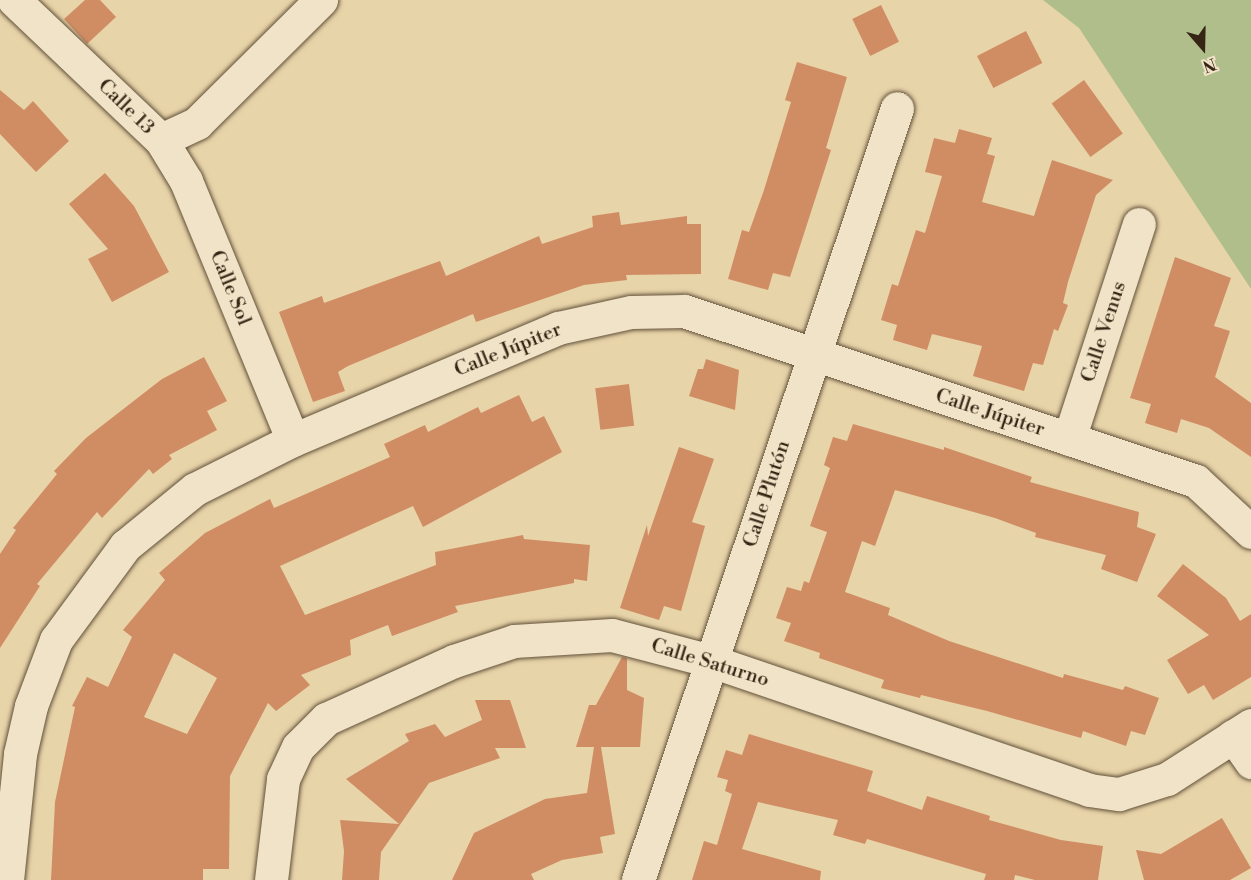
<!DOCTYPE html>
<meta charset="utf-8">
<style>
body{margin:0}
#map{position:relative;width:1251px;height:880px;overflow:hidden;background:#e8d4a9;font-family:"Libre Bodoni",serif}
div>[style]{position:absolute}
.green>*{inset:0;background:#b0be8c}
.building>*{inset:0;background:#d08d64;transform-origin:0 0}
.roads{filter:drop-shadow(0 0 2px #62513a) drop-shadow(0 0 2px #62513a)}
.minor>*{height:33px;margin:-16.5px;padding:0 16.5px;transform-origin:16.5px;border-radius:16.5px;background:#f0e3c7}
span{translate:-50% -50%;white-space:nowrap;text-align:center;line-height:1.15;-webkit-text-stroke:6px #f0e3c7;paint-order:stroke}
.street-label{font-size:20px;color:#362515}
.north{position:absolute;left:1173px;top:18px;width:60px;height:60px;-webkit-text-stroke:4px #f0e3c7;paint-order:stroke;rotate:160deg;font-size:16px;font-weight:700;line-height:24px;text-align:center;color:#362515}
.north::after{content:'';display:block;margin:auto;width:21px;height:27px;background:#362515;clip-path:polygon(50% 0,100% 100%,50% 72%,0 100%)}
</style>
<div id="map">
<div class="green">
<div style="clip-path:polygon(1043px 0,1251px 0,1251px 289px,1079px 28px)"></div>
</div>
<div class="building">
<div style="clip-path:polygon(85px 0,100px 0,116px 17px,87px 44px,64px 19px)"></div>
<div style="left:881px;top:5px;width:41px;height:32px;rotate:64deg"></div>
<div style="left:1026px;top:31px;width:36px;height:55px;rotate:63deg"></div>
<div style="clip-path:polygon(797px 62px,847px 77px,826px 148px,831px 150px,790px 277px,773px 273px,768px 290px,728px 279px,742px 230px,749px 232px,764px 190px,791px 102px,785px 100px)"></div>
<div style="left:1084px;top:80px;width:66px;height:40px;rotate:54deg"></div>
<div style="clip-path:polygon(0 90px,24px 110px,33px 101px,69px 141px,36px 172px,0 134px)"></div>
<div style="clip-path:polygon(959px 129px,992px 138px,987px 154px,995px 156px,982px 202px,1034px 216px,1052px 160px,1113px 180px,1096px 195px,1068px 282px,1063px 303px,1068px 305px,1058px 331px,1054px 329px,1043px 365px,1033px 363px,1024px 391px,973px 376px,982px 346px,932px 334px,927px 350px,893px 340px,897px 325px,881px 320px,892px 284px,898px 286px,916px 230px,925px 233px,942px 176px,925px 172px,934px 138px,955px 143px)"></div>
<div style="clip-path:polygon(105px 173px,134px 206px,169px 272px,112px 302px,88px 259px,108px 249px,69px 204px)"></div>
<div style="clip-path:polygon(619px 212px,621px 225px,687px 216px,687px 224px,701px 224px,701px 274px,626px 275px,627px 280px,584px 285px,476px 322px,473px 314px,348px 366px,338px 372px,345px 391px,313px 402px,279px 312px,322px 296px,324px 303px,440px 261px,446px 276px,539px 236px,542px 244px,593px 227px,592px 216px)"></div>
<div style="clip-path:polygon(1175px 257px,1231px 278px,1214px 326px,1230px 331px,1215px 377px,1251px 403px,1251px 457px,1209px 428px,1181px 419px,1177px 433px,1145px 423px,1151px 404px,1130px 398px)"></div>
<div style="clip-path:polygon(204px 357px,227px 401px,207px 411px,217px 430px,169px 455px,172px 459px,153px 474px,149px 469px,102px 518px,97px 512px,37px 584px,40px 586px,0 648px,0 554px,16px 530px,13px 528px,57px 474px,54px 471px,86px 438px,162px 379px)"></div>
<div style="clip-path:polygon(706px 359px,739px 370px,735px 410px,689px 396px,698px 369px,703px 369px)"></div>
<div style="left:629px;top:384px;width:42px;height:34px;rotate:83deg"></div>
<div style="clip-path:polygon(evenodd,519px 395px,532px 422px,544px 416px,562px 452px,423px 527px,413px 506px,280px 566px,305px 615px,436px 565px,435px 552px,523px 535px,524px 539px,590px 545px,587px 581px,574px 579px,574px 583px,455px 606px,458px 612px,392px 636px,388px 625px,350px 640px,351px 655px,301px 675px,310px 685px,276px 711px,268px 703px,230px 776px,229px 869px,203px 869px,203px 880px,51px 880px,55px 802px,75px 707px,72px 706px,87px 677px,108px 687px,132px 637px,123px 630px,165px 580px,159px 573px,205px 533px,270px 499px,274px 508px,390px 457px,384px 444px,425px 425px,428px 432px,478px 407px,481px 413px,519px 395px,174px 653px,217px 678px,187px 734px,144px 717px,174px 653px)"></div>
<div style="clip-path:polygon(853px 424px,944px 450px,944px 447px,1032px 477px,1030px 482px,1139px 512px,1137px 527px,1156px 534px,1137px 582px,1101px 569px,1106px 555px,1035px 537px,1036px 533px,995px 518px,895px 490px,875px 546px,862px 541px,845px 592px,890px 608px,888px 615px,949px 641px,1063px 678px,1064px 674px,1123px 690px,1125px 686px,1159px 698px,1145px 735px,1131px 731px,1126px 746px,1083px 731px,1081px 738px,987px 711px,921px 695px,920px 698px,881px 688px,884px 680px,819px 658px,820px 653px,784px 641px,791px 623px,776px 618px,787px 587px,801px 591px,804px 581px,809px 583px,827px 532px,810px 526px,830px 468px,824px 465px,833px 437px,847px 441px)"></div>
<div style="clip-path:polygon(679px 447px,714px 459px,692px 522px,705px 526px,681px 611px,664px 606px,659px 620px,620px 608px,647px 525px,648px 536px)"></div>
<div style="clip-path:polygon(1183px 564px,1226px 598px,1240px 621px,1251px 614px,1251px 677px,1213px 700px,1204px 685px,1188px 694px,1167px 660px,1209px 635px,1157px 596px)"></div>
<div style="clip-path:polygon(622px 657px,627px 658px,627px 690px,644px 698px,640px 747px,601px 747px,615px 834px,600px 837px,603px 853px,562px 860px,531px 874px,534px 880px,452px 880px,474px 833px,545px 799px,587px 793px,594px 747px,576px 747px,589px 705px,596px 705px)"></div>
<div style="clip-path:polygon(475px 700px,510px 700px,526px 748px,495px 748px,500px 758px,429px 783px,381px 852px,379px 880px,342px 880px,344px 851px,340px 820px,399px 824px,346px 779px,409px 741px,405px 734px,435px 724px,445px 737px,482px 720px)"></div>
<div style="clip-path:polygon(749px 734px,873px 771px,867px 791px,922px 810px,927px 796px,990px 816px,989px 820px,1061px 840px,1103px 846px,1098px 880px,1035px 880px,1015px 875px,1014px 880px,984px 880px,986px 874px,867px 839px,865px 844px,833px 835px,838px 820px,758px 802px,742px 849px,821px 871px,820px 880px,692px 880px,704px 841px,717px 845px,732px 794px,725px 791px,728px 780px,717px 777px,726px 750px,742px 755px)"></div>
<div style="clip-path:polygon(1222px 818px,1251px 868px,1230px 880px,1144px 880px,1136px 850px,1161px 854px)"></div>
</div>
<div class="roads">
<div class="minor">
<div style="left:14px;top:0;width:203px;rotate:43.6deg"></div>
<div style="left:161px;top:140px;width:40px;rotate:-25deg"></div>
<div style="left:197px;top:123px;width:175px;rotate:-44.8deg"></div>
<div style="left:161px;top:140px;width:48px;rotate:58.6deg"></div>
<div style="left:186px;top:181px;width:280px;rotate:67.6deg"></div>
<div style="left:1069px;top:439px;width:226px;rotate:-72deg"></div>
<div style="left:1233px;top:736px;width:32px;rotate:55deg"></div>
<div style="left:7px;top:880px;width:127px;rotate:-84.1deg"></div>
<div style="left:20px;top:754px;width:49px;rotate:-77.1deg"></div>
<div style="left:31px;top:706px;width:71px;rotate:-69.3deg"></div>
<div style="left:56px;top:640px;width:117px;rotate:-53.7deg"></div>
<div style="left:125px;top:546px;width:90px;rotate:-39.2deg"></div>
<div style="left:195px;top:489px;width:110px;rotate:-26.6deg"></div>
<div style="left:293px;top:440px;width:288px;rotate:-22.9deg"></div>
<div style="left:558px;top:328px;width:75px;rotate:-12.4deg"></div>
<div style="left:631px;top:312px;width:53px;rotate:-1.1deg"></div>
<div style="left:684px;top:311px;width:539px;rotate:18.37deg"></div>
<div style="left:1196px;top:481px;width:75px;rotate:42.8deg"></div>
<div style="left:271px;top:880px;width:102px;rotate:-83.2deg"></div>
<div style="left:283px;top:779px;width:35px;rotate:-65deg"></div>
<div style="left:298px;top:747px;width:40px;rotate:-45deg"></div>
<div style="left:326px;top:719px;width:141px;rotate:-24.4deg"></div>
<div style="left:454px;top:661px;width:63px;rotate:-18.4deg"></div>
<div style="left:514px;top:641px;width:98px;rotate:-3.5deg"></div>
<div style="left:612px;top:635px;width:102px;rotate:14.7deg"></div>
<div style="left:711px;top:661px;width:399px;rotate:18.8deg"></div>
<div style="left:1089px;top:790px;width:30px;rotate:8deg"></div>
<div style="left:1119px;top:794px;width:50px;rotate:-17.4deg"></div>
<div style="left:1167px;top:779px;width:100px;rotate:-32.7deg"></div>
<div style="left:638px;top:880px;width:814px;rotate:-71.45deg"></div>
</div>
</div>
<div class="street-label">
<span style="left:126px;top:107px;rotate:44deg">Calle 13</span>
<span style="left:230px;top:288px;rotate:68deg">Calle Sol</span>
<span style="left:1104px;top:332px;rotate:-72deg">Calle Venus</span>
<span style="left:508px;top:350px;rotate:-22deg">Calle Júpiter</span>
<span style="left:990px;top:413px;rotate:18deg">Calle Júpiter</span>
<span style="left:767px;top:494px;rotate:-72deg">Calle Plutón</span>
<span style="left:710px;top:663px;rotate:17deg">Calle Saturno</span>
</div>
<div class="north">N</div>
</div>
